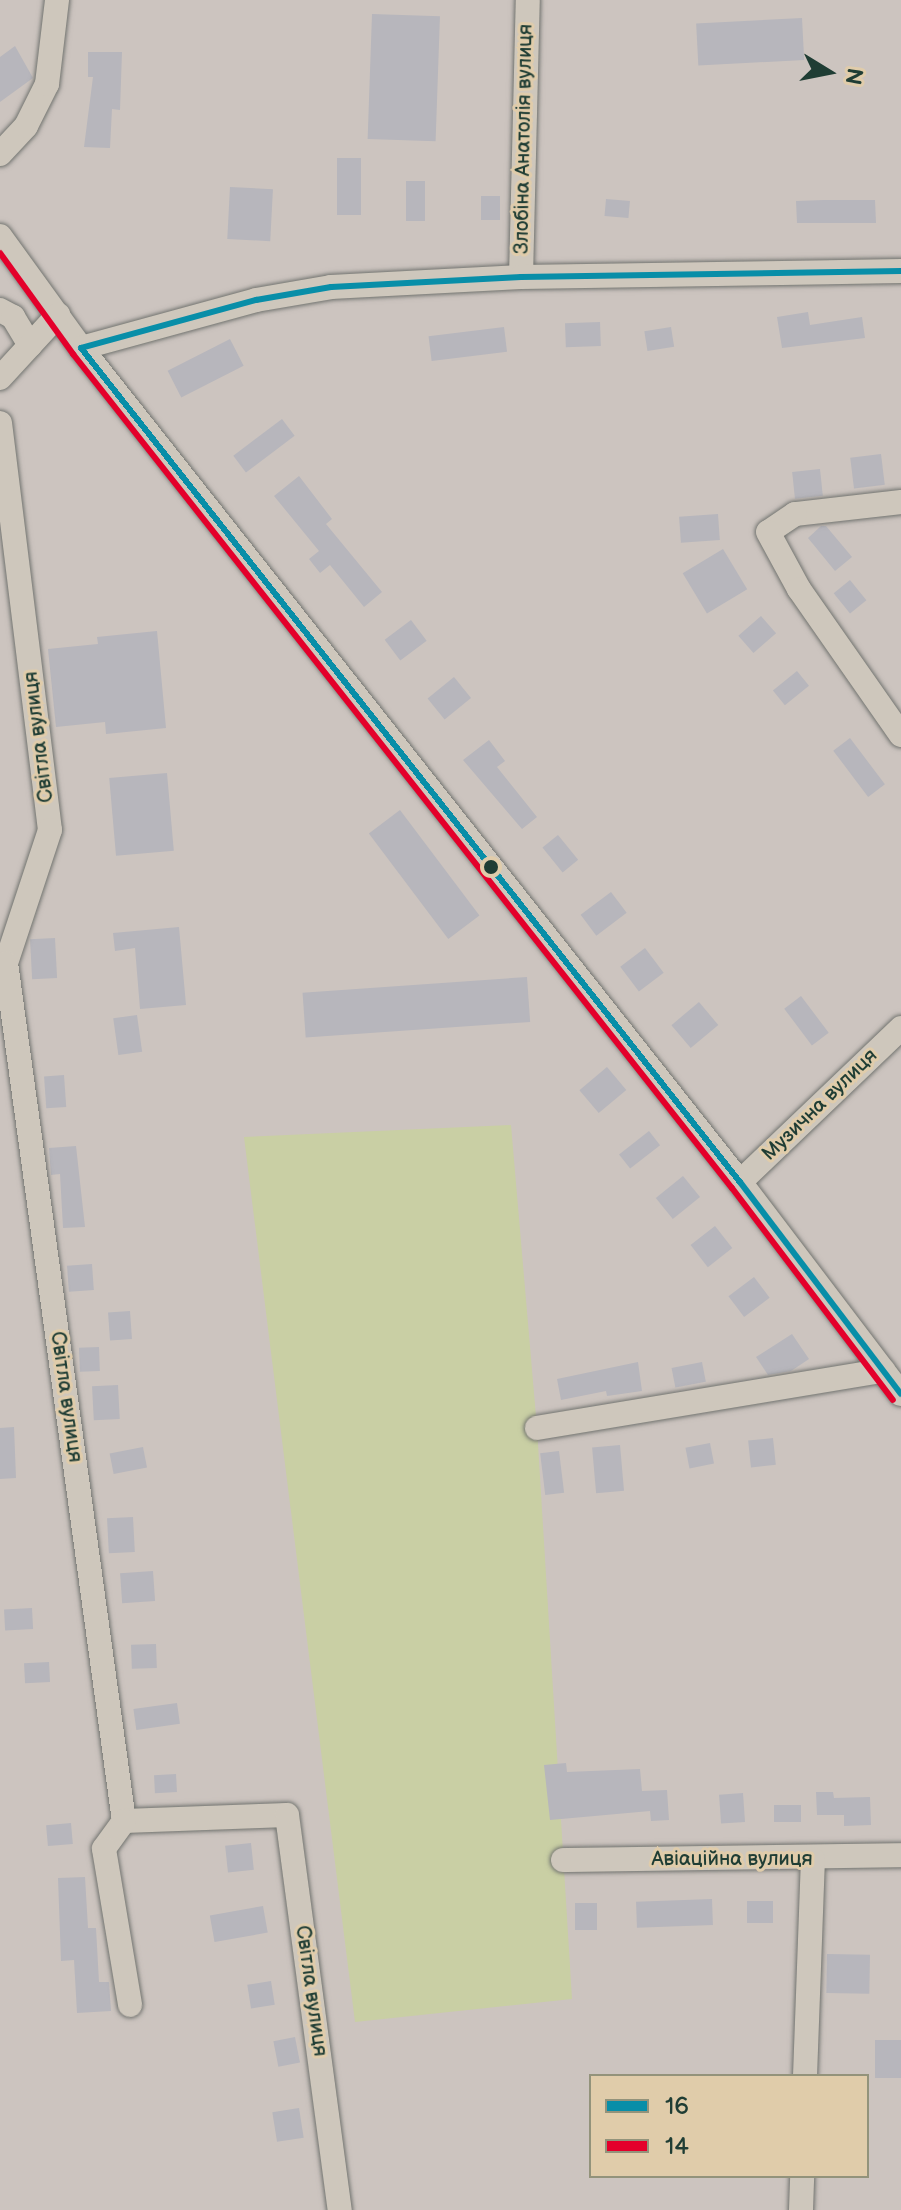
<!DOCTYPE html>
<meta charset="utf-8">
<style>
body{margin:0}
#map{position:relative;width:901px;height:2210px;overflow:hidden;background:#ccc4bf;font-family:"Balsamiq Sans",sans-serif}
div>[style]{position:absolute}
.green>*{inset:0;background:#c9cfa4}
.building>*{inset:0;background:#b7b6bc;transform-origin:0 0}
.roads{filter:drop-shadow(0 0 2px #727470) drop-shadow(0 0 2px #727470)}
.minor>*{height:24px;margin:-12px;padding:0 12px;transform-origin:12px;border-radius:12px;background:#cec7bc}
.bus-1>*{height:6px;margin:-3px;padding:0 3px;transform-origin:3px;border-radius:3px;background:#088ea8}
.bus-2>*{height:6px;margin:-3px;padding:0 3px;transform-origin:3px;border-radius:3px;background:#e4002b}
.dots>*{width:22px;height:22px;translate:-50% -50%;box-sizing:border-box;border:4px solid #e0ccaa;border-radius:50%}
span{translate:-50% -50%;white-space:nowrap;text-align:center;line-height:1.15;-webkit-text-stroke:6px #e0ccaa;paint-order:stroke}
.street-label{font-size:20px;color:#1f3d34}
.legend{position:absolute;left:589px;top:2074px;width:280px;height:104px;box-sizing:border-box;background:#e0ccaa;border:2px solid #93937b;margin:0;padding:10px 14px;list-style:none;font-size:24px;color:#1f3d34}
.legend li{display:flex;align-items:center;gap:16px;height:40px}
.legend b{width:40px;border:2px solid #93937b}
.north{position:absolute;left:789px;top:32px;width:80px;height:80px;-webkit-text-stroke:6px #e0ccaa;paint-order:stroke;rotate:100deg;font-size:22px;font-weight:700;line-height:32px;text-align:center;color:#1f3d34}
.north::after{content:'';display:block;margin:auto;width:28px;height:36px;background:#1f3d34;clip-path:polygon(50% 0,100% 100%,50% 72%,0 100%)}
</style>
<div id="map">
<div class="green">
<div style="clip-path:polygon(511px 1125px,537px 1428px,572px 1999px,355px 2022px,244px 1137px)"></div>
</div>
<div class="building">
<div style="left:372px;top:14px;width:68px;height:125px;rotate:2deg"></div>
<div style="left:802px;top:18px;width:42px;height:106px;rotate:87deg"></div>
<div style="clip-path:polygon(15px 46px,33px 78px,0 102px,0 57px)"></div>
<div style="clip-path:polygon(88px 52px,122px 52px,120px 110px,112px 109px,110px 148px,84px 147px,93px 77px,88px 77px)"></div>
<div style="left:337px;top:158px;width:24px;height:57px"></div>
<div style="left:425px;top:181px;width:40px;height:19px;rotate:90deg"></div>
<div style="left:230px;top:187px;width:43px;height:52px;rotate:3deg"></div>
<div style="left:481px;top:196px;width:19px;height:24px"></div>
<div style="left:606px;top:199px;width:24px;height:17px;rotate:5deg"></div>
<div style="clip-path:polygon(824px 200px,875px 200px,876px 223px,797px 223px,796px 201px)"></div>
<div style="clip-path:polygon(808px 312px,810px 325px,862px 317px,865px 338px,782px 348px,777px 317px)"></div>
<div style="left:600px;top:322px;width:24px;height:35px;rotate:88deg"></div>
<div style="left:504px;top:327px;width:25px;height:76px;rotate:83deg"></div>
<div style="left:671px;top:327px;width:20px;height:27px;rotate:81deg"></div>
<div style="left:230px;top:339px;width:30px;height:70px;rotate:63deg"></div>
<div style="left:282px;top:419px;width:21px;height:61px;rotate:53deg"></div>
<div style="left:881px;top:454px;width:31px;height:31px;rotate:83deg"></div>
<div style="left:820px;top:469px;width:27px;height:28px;rotate:84deg"></div>
<div style="clip-path:polygon(299px 476px,332px 519px,326px 524px,382px 592px,364px 607px,330px 565px,320px 573px,309px 559px,319px 551px,274px 496px)"></div>
<div style="left:718px;top:514px;width:26px;height:39px;rotate:86deg"></div>
<div style="clip-path:polygon(821px 526px,826px 526px,852px 557px,835px 571px,808px 538px)"></div>
<div style="left:723px;top:549px;width:47px;height:47px;rotate:59deg"></div>
<div style="left:850px;top:580px;width:26px;height:21px;rotate:51deg"></div>
<div style="left:761px;top:616px;width:23px;height:30px;rotate:49deg"></div>
<div style="left:411px;top:620px;width:26px;height:33px;rotate:53deg"></div>
<div style="clip-path:polygon(157px 631px,166px 728px,106px 734px,105px 722px,56px 727px,48px 649px,98px 644px,97px 637px)"></div>
<div style="left:797px;top:671px;width:19px;height:31px;rotate:51deg"></div>
<div style="left:454px;top:677px;width:27px;height:34px;rotate:51deg"></div>
<div style="left:850px;top:738px;width:58px;height:21px;rotate:53deg"></div>
<div style="clip-path:polygon(489px 740px,505px 761px,497px 767px,537px 817px,522px 829px,463px 760px)"></div>
<div style="left:167px;top:773px;width:78px;height:58px;rotate:85deg"></div>
<div style="left:400px;top:810px;width:132px;height:39px;rotate:53deg"></div>
<div style="left:558px;top:835px;width:32px;height:20px;rotate:51deg"></div>
<div style="left:611px;top:892px;width:26px;height:38px;rotate:53deg"></div>
<div style="clip-path:polygon(179px 927px,186px 1005px,140px 1009px,135px 948px,115px 951px,113px 933px)"></div>
<div style="left:55px;top:938px;width:40px;height:25px;rotate:87deg"></div>
<div style="left:645px;top:948px;width:31px;height:31px;rotate:53deg"></div>
<div style="left:527px;top:977px;width:45px;height:225px;rotate:86deg"></div>
<div style="left:801px;top:996px;width:46px;height:21px;rotate:53deg"></div>
<div style="left:699px;top:1002px;width:30px;height:36px;rotate:50deg"></div>
<div style="left:137px;top:1015px;width:37px;height:24px;rotate:82deg"></div>
<div style="left:607px;top:1067px;width:30px;height:36px;rotate:50deg"></div>
<div style="left:64px;top:1075px;width:32px;height:20px;rotate:86deg"></div>
<div style="left:649px;top:1131px;width:18px;height:38px;rotate:52deg"></div>
<div style="clip-path:polygon(76px 1146px,85px 1227px,63px 1228px,60px 1174px,51px 1175px,49px 1148px)"></div>
<div style="left:683px;top:1176px;width:27px;height:35px;rotate:51deg"></div>
<div style="left:715px;top:1226px;width:28px;height:31px;rotate:52deg"></div>
<div style="left:92px;top:1264px;width:26px;height:25px;rotate:86deg"></div>
<div style="left:754px;top:1277px;width:26px;height:32px;rotate:53deg"></div>
<div style="left:130px;top:1311px;width:28px;height:22px;rotate:86deg"></div>
<div style="clip-path:polygon(792px 1334px,809px 1359px,791px 1371px,768px 1375px,756px 1357px)"></div>
<div style="left:99px;top:1347px;width:24px;height:20px;rotate:88deg"></div>
<div style="clip-path:polygon(638px 1362px,642px 1391px,607px 1396px,606px 1391px,561px 1400px,557px 1379px)"></div>
<div style="left:702px;top:1362px;width:20px;height:31px;rotate:79deg"></div>
<div style="left:118px;top:1385px;width:34px;height:26px;rotate:87deg"></div>
<div style="clip-path:polygon(14px 1427px,16px 1478px,0 1479px,0 1428px)"></div>
<div style="left:773px;top:1438px;width:27px;height:25px;rotate:84deg"></div>
<div style="left:710px;top:1443px;width:21px;height:25px;rotate:79deg"></div>
<div style="left:620px;top:1445px;width:46px;height:28px;rotate:85deg"></div>
<div style="left:143px;top:1447px;width:21px;height:34px;rotate:79deg"></div>
<div style="left:559px;top:1451px;width:42px;height:19px;rotate:83deg"></div>
<div style="left:133px;top:1517px;width:35px;height:26px;rotate:87deg"></div>
<div style="left:153px;top:1571px;width:30px;height:33px;rotate:86deg"></div>
<div style="left:32px;top:1608px;width:21px;height:28px;rotate:87deg"></div>
<div style="left:156px;top:1644px;width:24px;height:25px;rotate:88deg"></div>
<div style="left:49px;top:1662px;width:20px;height:25px;rotate:87deg"></div>
<div style="left:177px;top:1703px;width:21px;height:44px;rotate:82deg"></div>
<div style="clip-path:polygon(566px 1763px,567px 1772px,640px 1769px,642px 1791px,667px 1790px,669px 1820px,651px 1821px,650px 1811px,550px 1820px,544px 1765px)"></div>
<div style="left:176px;top:1774px;width:18px;height:22px;rotate:87deg"></div>
<div style="clip-path:polygon(816px 1792px,833px 1792px,834px 1798px,870px 1797px,871px 1825px,844px 1826px,844px 1815px,817px 1815px)"></div>
<div style="left:743px;top:1793px;width:29px;height:24px;rotate:86deg"></div>
<div style="left:774px;top:1805px;width:27px;height:17px"></div>
<div style="left:71px;top:1823px;width:21px;height:25px;rotate:85deg"></div>
<div style="left:251px;top:1843px;width:27px;height:26px;rotate:84deg"></div>
<div style="clip-path:polygon(85px 1877px,88px 1928px,96px 1928px,99px 1982px,109px 1982px,111px 2011px,77px 2013px,74px 1960px,61px 1961px,58px 1878px)"></div>
<div style="left:712px;top:1899px;width:26px;height:76px;rotate:88deg"></div>
<div style="left:773px;top:1901px;width:22px;height:26px;rotate:90deg"></div>
<div style="left:575px;top:1903px;width:22px;height:27px"></div>
<div style="left:263px;top:1906px;width:27px;height:54px;rotate:80deg"></div>
<div style="left:827px;top:1954px;width:43px;height:39px;rotate:1deg"></div>
<div style="left:271px;top:1981px;width:24px;height:24px;rotate:81deg"></div>
<div style="left:295px;top:2037px;width:26px;height:22px;rotate:79deg"></div>
<div style="left:875px;top:2040px;width:26px;height:38px"></div>
<div style="left:299px;top:2108px;width:30px;height:27px;rotate:81deg"></div>
</div>
<div class="roads">
<div class="minor">
<div style="left:0;top:154px;width:38px;rotate:-47deg"></div>
<div style="left:26px;top:126px;width:47px;rotate:-63.4deg"></div>
<div style="left:47px;top:84px;width:85px;rotate:-83.2deg"></div>
<div style="left:0;top:236px;width:138px;rotate:54.1deg"></div>
<div style="left:81px;top:348px;width:1063px;rotate:51.69deg"></div>
<div style="left:740px;top:1182px;width:266px;rotate:52.8deg"></div>
<div style="left:521px;top:277px;width:277px;rotate:-88.6deg"></div>
<div style="left:0;top:310px;width:15px;rotate:28deg"></div>
<div style="left:13px;top:317px;width:33px;rotate:59deg"></div>
<div style="left:81px;top:348px;width:181px;rotate:-15.3deg"></div>
<div style="left:256px;top:300px;width:76px;rotate:-9.8deg"></div>
<div style="left:331px;top:287px;width:190px;rotate:-3deg"></div>
<div style="left:521px;top:277px;width:380px;rotate:-0.9deg"></div>
<div style="left:0;top:378px;width:86px;rotate:-47.4deg"></div>
<div style="left:0;top:423px;width:410px;rotate:83deg"></div>
<div style="left:50px;top:830px;width:140px;rotate:108.3deg"></div>
<div style="left:6px;top:963px;width:866px;rotate:82.17deg"></div>
<div style="left:124px;top:1821px;width:163px;rotate:-2.1deg"></div>
<div style="left:287px;top:1815px;width:399px;rotate:82.4deg"></div>
<div style="left:901px;top:502px;width:107px;rotate:173.5deg"></div>
<div style="left:795px;top:514px;width:32px;rotate:146deg"></div>
<div style="left:768px;top:532px;width:65px;rotate:61.5deg"></div>
<div style="left:799px;top:589px;width:178px;rotate:55.1deg"></div>
<div style="left:740px;top:1182px;width:223px;rotate:-43.7deg"></div>
<div style="left:537px;top:1428px;width:351px;rotate:-9.4deg"></div>
<div style="left:124px;top:1821px;width:34px;rotate:126deg"></div>
<div style="left:104px;top:1849px;width:158px;rotate:80.5deg"></div>
<div style="left:563px;top:1860px;width:338px;rotate:-0.8deg"></div>
<div style="left:805px;top:2076px;width:217px;rotate:-87.9deg"></div>
<div style="left:801px;top:2210px;width:34px;rotate:-88deg"></div>
</div>
</div>
<div class="bus-1">
<div style="left:901px;top:271px;width:380px;rotate:179.1deg"></div>
<div style="left:521px;top:277px;width:190px;rotate:177deg"></div>
<div style="left:331px;top:287px;width:76px;rotate:170.2deg"></div>
<div style="left:256px;top:300px;width:181px;rotate:164.7deg"></div>
<div style="left:81px;top:348px;width:1063px;rotate:51.69deg"></div>
<div style="left:740px;top:1182px;width:266px;rotate:52.8deg"></div>
</div>
<div class="bus-2">
<div style="left:0;top:253px;width:125px;rotate:54.1deg"></div>
<div style="left:73px;top:354px;width:1063px;rotate:51.69deg"></div>
<div style="left:732px;top:1188px;width:266px;rotate:52.8deg"></div>
</div>
<div class="dots">
<div style="left:491px;top:867px;background:#1f3d34"></div>
</div>
<div class="street-label">
<span style="left:524px;top:139px;rotate:-89deg">Злобіна Анатолія вулиця</span>
<span style="left:39px;top:737px;rotate:-97deg">Світла вулиця</span>
<span style="left:820px;top:1105px;rotate:-44deg">Музична вулиця</span>
<span style="left:66px;top:1397px;rotate:82deg">Світла вулиця</span>
<span style="left:732px;top:1859px">Авіаційна вулиця</span>
<span style="left:311px;top:1991px;rotate:82deg">Світла вулиця</span>
</div>
<ul class="legend">
<li><b style="height:10px;background:#088ea8"></b>16</li>
<li><b style="height:10px;background:#e4002b"></b>14</li>
</ul>
<div class="north">N</div>
</div>
